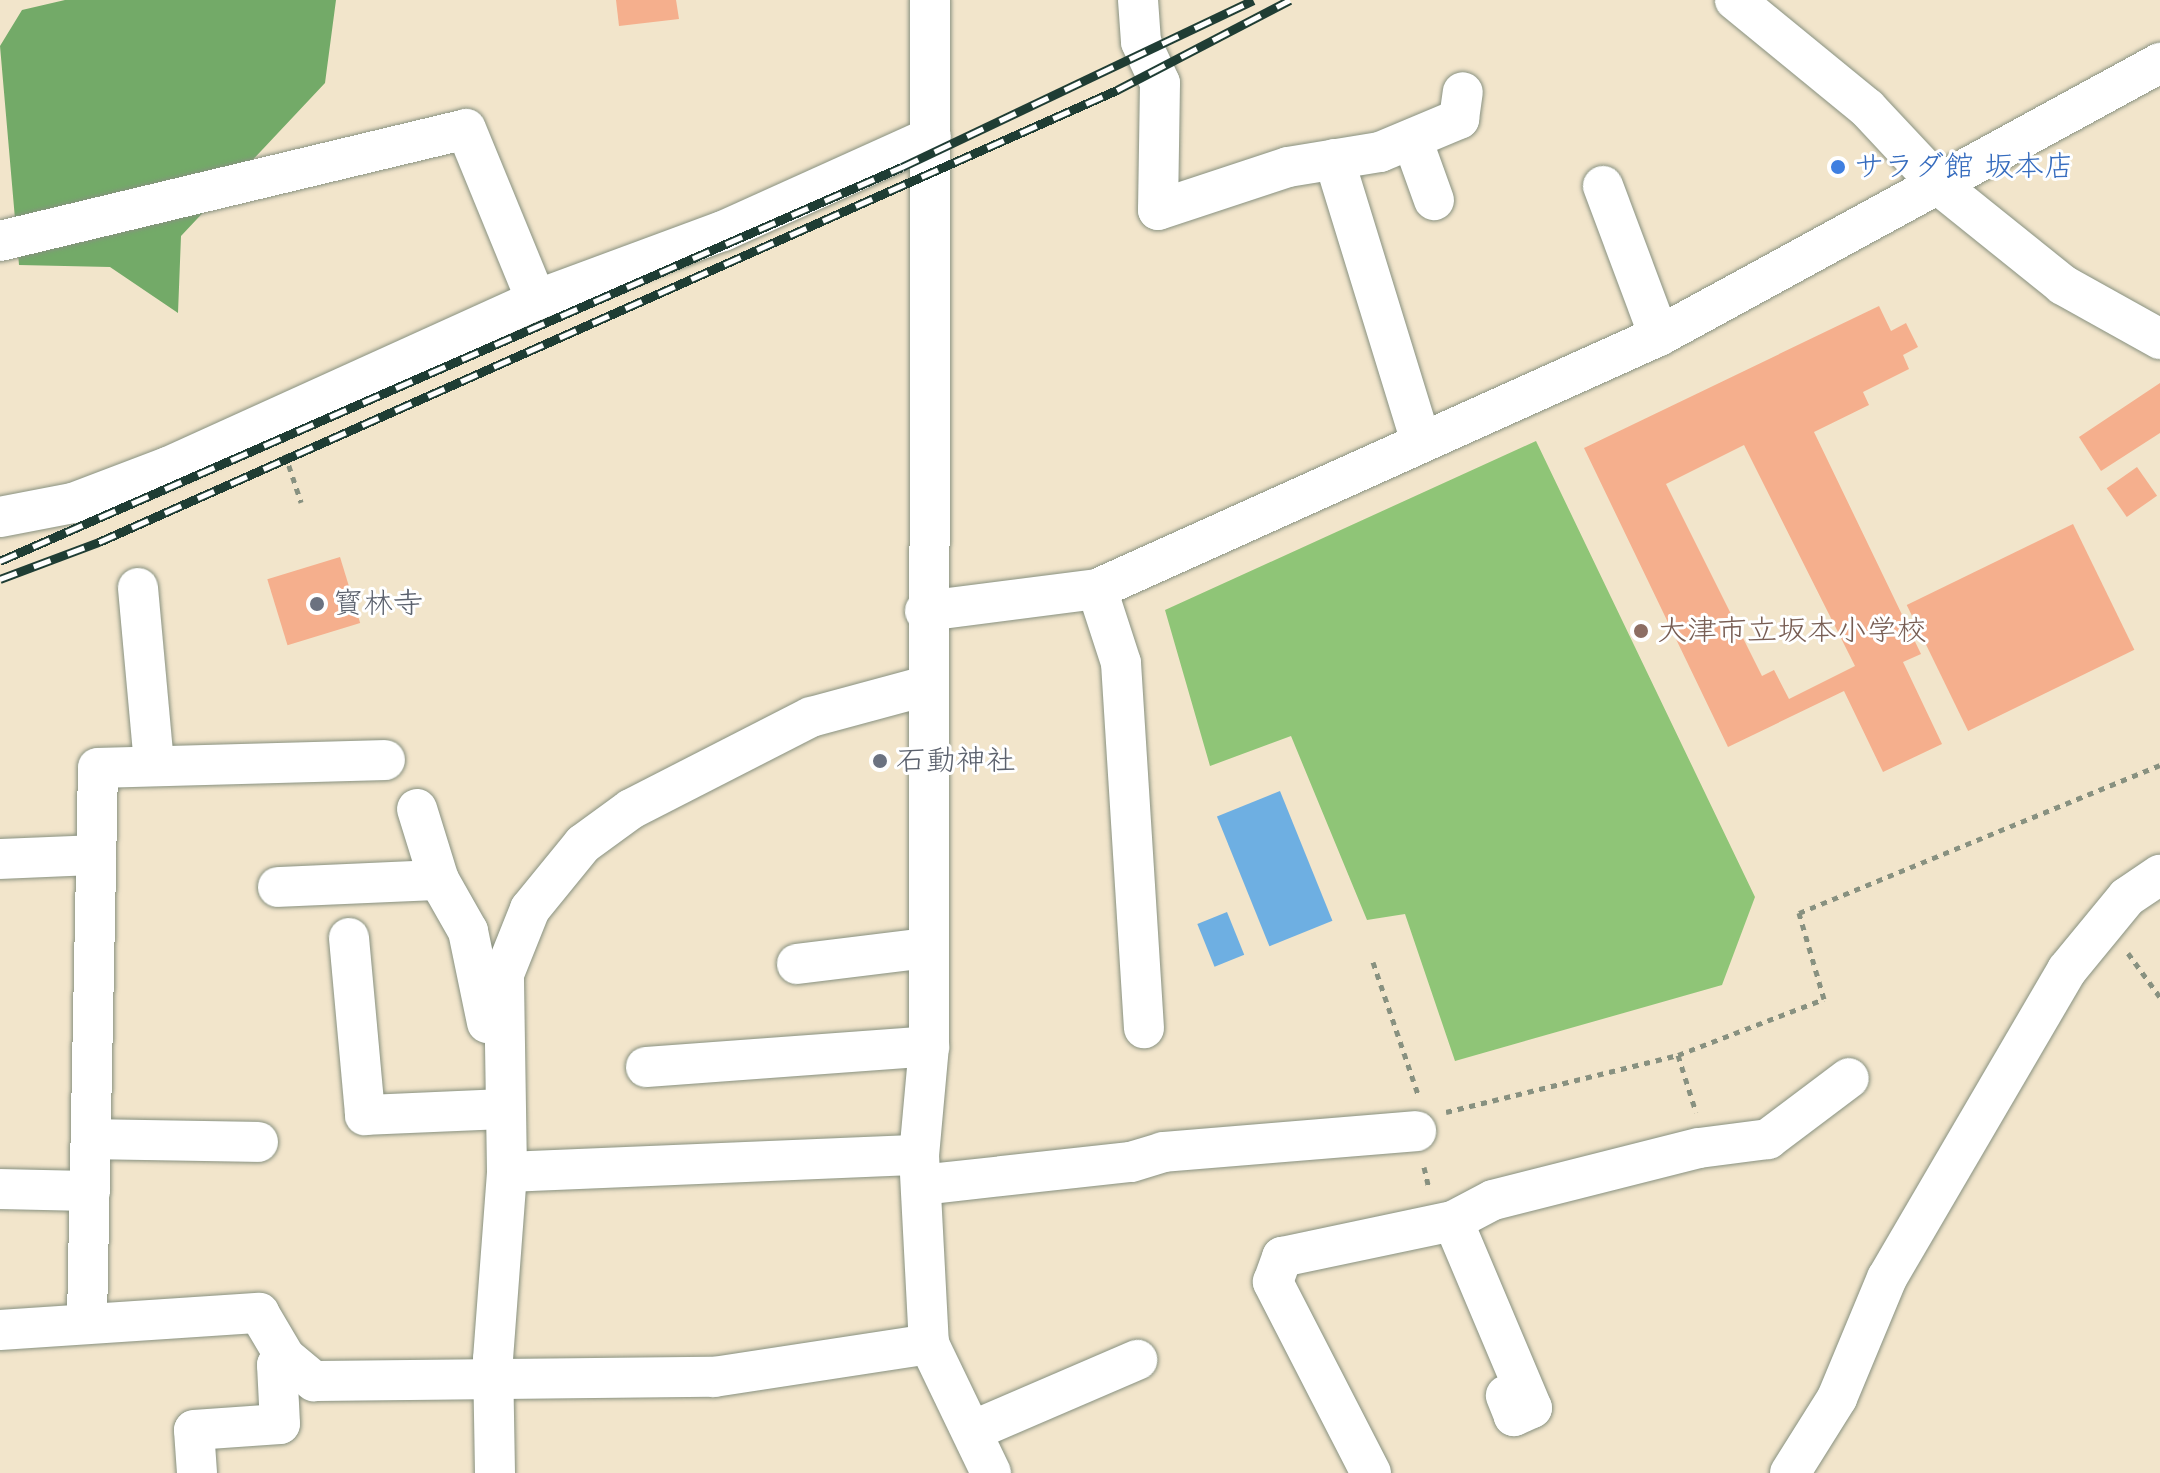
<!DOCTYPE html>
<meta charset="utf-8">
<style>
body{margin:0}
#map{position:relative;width:2160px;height:1473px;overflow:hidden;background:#f2e5cb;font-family:"Comic Neue","Klee One",sans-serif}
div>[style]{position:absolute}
.green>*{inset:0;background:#8fc577}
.forest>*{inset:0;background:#73aa68}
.water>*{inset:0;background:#6eafe2;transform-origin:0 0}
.building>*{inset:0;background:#f5af8d;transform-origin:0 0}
.path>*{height:5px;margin-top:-2.5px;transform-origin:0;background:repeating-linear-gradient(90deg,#889180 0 6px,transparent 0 12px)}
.roads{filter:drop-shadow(0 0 2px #889180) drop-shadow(0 0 2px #889180)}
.minor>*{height:40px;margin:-20px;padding:0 20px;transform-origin:20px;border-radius:20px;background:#fff}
.rail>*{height:9px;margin-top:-4.5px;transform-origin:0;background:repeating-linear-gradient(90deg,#fff 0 18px,#1f3d34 0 36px);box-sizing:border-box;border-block:2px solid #1f3d34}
.dots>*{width:22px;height:22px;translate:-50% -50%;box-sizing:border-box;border:4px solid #fff;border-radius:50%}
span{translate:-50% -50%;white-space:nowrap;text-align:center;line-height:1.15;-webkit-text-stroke:6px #fff;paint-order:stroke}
.shop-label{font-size:30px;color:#366cbe}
.left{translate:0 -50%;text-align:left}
.worship-label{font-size:30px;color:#5b616d}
.education-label{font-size:30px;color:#785e54}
</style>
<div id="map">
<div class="green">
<div style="clip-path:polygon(1536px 441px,1755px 897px,1722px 985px,1455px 1061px,1405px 914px,1367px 920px,1291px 736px,1210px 766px,1165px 610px)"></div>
</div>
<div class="forest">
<div style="clip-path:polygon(65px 0,336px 0,325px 83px,181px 236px,178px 313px,110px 267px,19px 265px,0 46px,22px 10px)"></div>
</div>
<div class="water">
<div style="left:1280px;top:791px;width:140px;height:68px;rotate:68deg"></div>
<div style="left:1227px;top:912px;width:46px;height:32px;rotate:68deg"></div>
</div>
<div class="building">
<div style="clip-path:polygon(616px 0,676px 0,679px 19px,619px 26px)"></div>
<div style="clip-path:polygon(evenodd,1879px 306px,1891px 331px,1906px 323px,1918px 347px,1903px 355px,1909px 369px,1863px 392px,1869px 405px,1814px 432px,1921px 654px,1903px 662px,1942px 744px,1883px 772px,1844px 691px,1728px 747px,1584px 448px,1879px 306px,1744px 445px,1855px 666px,1789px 699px,1774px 670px,1762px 676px,1666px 484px,1744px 445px)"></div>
<div style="clip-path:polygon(2160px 383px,2160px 433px,2101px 471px,2079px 437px)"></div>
<div style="left:2137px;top:467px;width:35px;height:37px;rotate:55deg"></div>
<div style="left:2073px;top:524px;width:140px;height:185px;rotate:64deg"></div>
<div style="left:340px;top:557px;width:69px;height:76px;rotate:73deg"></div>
</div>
<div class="path">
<div style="left:285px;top:454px;width:51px;rotate:71.6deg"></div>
<div style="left:2128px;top:953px;width:54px;rotate:54deg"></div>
<div style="left:1373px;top:962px;width:139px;rotate:71.2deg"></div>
<div style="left:1678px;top:1055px;width:60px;rotate:72.5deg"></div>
<div style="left:1446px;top:1112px;width:239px;rotate:-13.8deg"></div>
<div style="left:1678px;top:1055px;width:156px;rotate:-21deg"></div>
<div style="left:1824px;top:999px;width:90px;rotate:-106.2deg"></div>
<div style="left:1799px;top:913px;width:390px;rotate:-22.3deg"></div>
<div style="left:1424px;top:1167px;width:22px;rotate:77deg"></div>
</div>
<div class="roads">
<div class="minor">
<div style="left:930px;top:0;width:1046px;rotate:90.05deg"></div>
<div style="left:929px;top:1046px;width:109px;rotate:95.2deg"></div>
<div style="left:919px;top:1155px;width:189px;rotate:87deg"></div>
<div style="left:929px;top:1344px;width:143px;rotate:64.3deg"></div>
<div style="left:1138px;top:0;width:42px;rotate:85.9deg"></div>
<div style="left:1141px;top:42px;width:45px;rotate:65.1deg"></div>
<div style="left:1160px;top:83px;width:127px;rotate:90.9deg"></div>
<div style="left:1158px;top:210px;width:137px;rotate:-18.3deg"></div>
<div style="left:1288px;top:167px;width:93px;rotate:-9.3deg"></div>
<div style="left:1380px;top:152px;width:86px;rotate:-22.7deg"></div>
<div style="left:1459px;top:119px;width:27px;rotate:-82deg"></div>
<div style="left:1735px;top:0;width:171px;rotate:39.3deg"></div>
<div style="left:1867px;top:108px;width:107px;rotate:46.9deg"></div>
<div style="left:1940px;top:186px;width:158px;rotate:38.8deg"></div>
<div style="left:2063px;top:285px;width:111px;rotate:29.1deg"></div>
<div style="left:1412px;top:139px;width:65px;rotate:70.2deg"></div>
<div style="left:1334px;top:159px;width:296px;rotate:72.9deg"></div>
<div style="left:1603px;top:186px;width:160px;rotate:69.5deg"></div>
<div style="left:0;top:241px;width:479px;rotate:-13.5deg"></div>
<div style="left:466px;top:129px;width:185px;rotate:67.7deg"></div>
<div style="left:0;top:517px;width:74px;rotate:-10.9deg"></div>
<div style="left:73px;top:503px;width:102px;rotate:-20.8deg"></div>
<div style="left:168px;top:467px;width:404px;rotate:-24.4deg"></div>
<div style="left:536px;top:300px;width:199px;rotate:-20.3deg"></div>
<div style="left:723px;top:231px;width:228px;rotate:-24.3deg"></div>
<div style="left:138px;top:588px;width:177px;rotate:84.8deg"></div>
<div style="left:1097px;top:589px;width:78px;rotate:72deg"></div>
<div style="left:1121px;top:663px;width:366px;rotate:86.4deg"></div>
<div style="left:925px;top:611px;width:173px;rotate:-7.3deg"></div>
<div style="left:1097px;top:589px;width:616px;rotate:-24.24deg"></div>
<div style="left:1659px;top:336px;width:571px;rotate:-28.59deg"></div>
<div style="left:417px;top:809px;width:74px;rotate:72.8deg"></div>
<div style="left:439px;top:880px;width:59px;rotate:60.4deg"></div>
<div style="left:468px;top:931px;width:94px;rotate:78.3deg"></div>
<div style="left:0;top:859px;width:96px;rotate:-2.4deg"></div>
<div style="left:278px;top:887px;width:161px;rotate:-2.5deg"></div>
<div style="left:349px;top:938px;width:178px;rotate:84.8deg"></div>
<div style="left:365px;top:1115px;width:136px;rotate:-2.5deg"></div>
<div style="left:797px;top:964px;width:132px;rotate:-7deg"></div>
<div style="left:646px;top:1067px;width:284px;rotate:-4.2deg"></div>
<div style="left:91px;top:1139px;width:167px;rotate:1deg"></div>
<div style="left:507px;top:1172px;width:412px;rotate:-2.4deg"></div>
<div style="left:921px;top:1185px;width:211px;rotate:-6.3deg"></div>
<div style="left:1131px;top:1162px;width:34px;rotate:-17deg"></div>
<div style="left:1163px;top:1152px;width:254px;rotate:-4.7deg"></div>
<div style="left:0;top:1189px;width:90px;rotate:1.3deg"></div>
<div style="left:1453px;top:1221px;width:203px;rotate:67.1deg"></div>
<div style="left:1532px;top:1408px;width:20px;rotate:156deg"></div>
<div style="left:1514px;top:1416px;width:22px;rotate:-112deg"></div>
<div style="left:87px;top:1320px;width:552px;rotate:-88.86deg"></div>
<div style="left:98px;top:768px;width:287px;rotate:-1.6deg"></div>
<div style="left:0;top:1330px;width:260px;rotate:-3.8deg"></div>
<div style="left:259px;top:1313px;width:51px;rotate:59.4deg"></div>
<div style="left:285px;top:1357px;width:38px;rotate:40deg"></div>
<div style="left:314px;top:1381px;width:400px;rotate:-0.6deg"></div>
<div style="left:714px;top:1377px;width:218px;rotate:-8.7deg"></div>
<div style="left:972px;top:1431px;width:180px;rotate:-23.3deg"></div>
<div style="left:197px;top:1473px;width:43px;rotate:-94deg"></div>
<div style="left:194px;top:1430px;width:86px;rotate:-4deg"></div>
<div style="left:280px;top:1424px;width:59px;rotate:-92.9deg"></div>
<div style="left:277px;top:1365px;width:11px;rotate:-45deg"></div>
<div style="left:495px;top:1473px;width:114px;rotate:-91deg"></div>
<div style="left:493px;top:1359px;width:188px;rotate:-85.7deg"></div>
<div style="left:507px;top:1172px;width:198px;rotate:-90.9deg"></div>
<div style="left:504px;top:974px;width:70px;rotate:-68.2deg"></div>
<div style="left:530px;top:909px;width:84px;rotate:-50.8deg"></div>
<div style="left:583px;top:844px;width:59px;rotate:-36.1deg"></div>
<div style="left:631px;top:809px;width:202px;rotate:-27.1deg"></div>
<div style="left:811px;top:717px;width:119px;rotate:-15.1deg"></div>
<div style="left:1371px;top:1473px;width:215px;rotate:-117.2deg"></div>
<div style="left:1273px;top:1282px;width:27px;rotate:-70deg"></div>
<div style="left:1282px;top:1257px;width:175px;rotate:-11.9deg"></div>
<div style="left:1453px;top:1221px;width:45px;rotate:-27.7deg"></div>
<div style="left:1493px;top:1200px;width:212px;rotate:-14.2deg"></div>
<div style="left:1699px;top:1148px;width:70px;rotate:-7.4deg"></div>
<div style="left:1768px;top:1139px;width:101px;rotate:-37deg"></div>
<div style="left:1790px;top:1473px;width:89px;rotate:-57.9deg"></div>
<div style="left:1837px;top:1398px;width:130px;rotate:-67.4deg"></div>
<div style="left:1887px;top:1278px;width:357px;rotate:-59.7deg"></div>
<div style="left:2067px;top:970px;width:94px;rotate:-50.6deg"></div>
<div style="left:2127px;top:897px;width:40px;rotate:-34deg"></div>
</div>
</div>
<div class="rail">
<div style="left:0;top:561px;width:984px;rotate:-23.6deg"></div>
<div style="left:902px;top:167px;width:389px;rotate:-25.4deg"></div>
<div style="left:0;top:579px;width:106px;rotate:-20.5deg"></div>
<div style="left:99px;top:542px;width:1114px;rotate:-23.94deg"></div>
<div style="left:1117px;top:90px;width:195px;rotate:-27.5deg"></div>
</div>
<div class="dots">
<div style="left:1838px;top:167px;background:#3f7fe0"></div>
<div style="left:317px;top:604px;background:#6b7280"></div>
<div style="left:1641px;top:631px;background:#8d6e63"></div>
<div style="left:880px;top:761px;background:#6b7280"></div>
</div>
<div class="shop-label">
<span class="left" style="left:1854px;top:167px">サラダ館 坂本店</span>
</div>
<div class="worship-label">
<span class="left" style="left:333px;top:604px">寳林寺</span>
<span class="left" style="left:896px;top:761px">石動神社</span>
</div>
<div class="education-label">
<span class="left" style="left:1657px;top:631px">大津市立坂本小学校</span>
</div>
</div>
